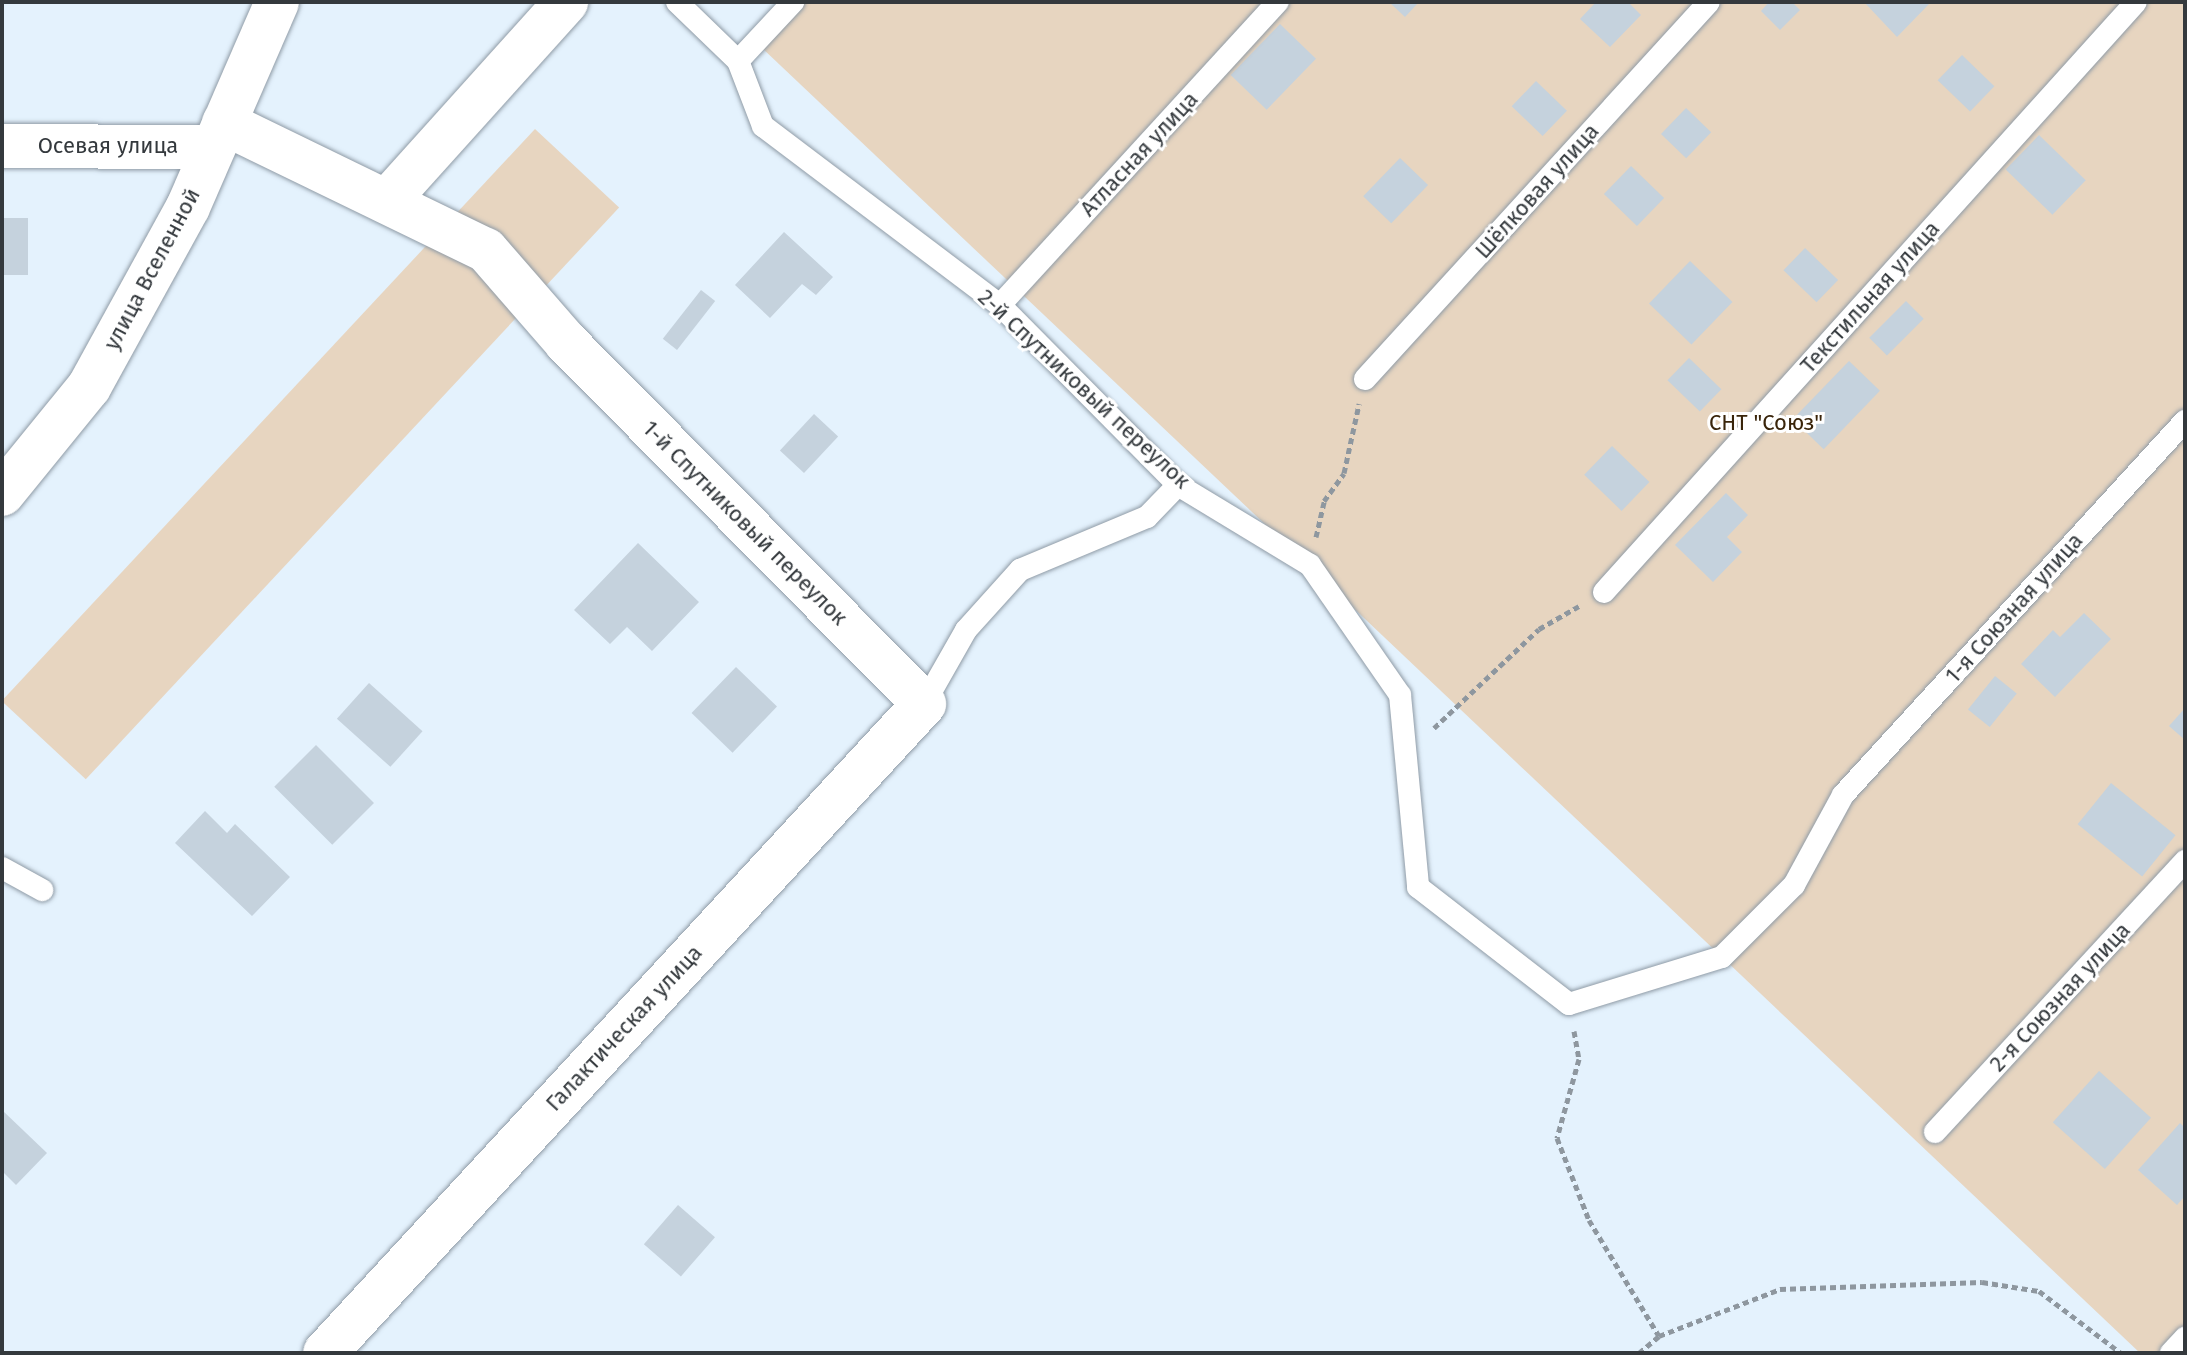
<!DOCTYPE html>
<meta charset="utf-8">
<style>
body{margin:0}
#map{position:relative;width:2187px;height:1355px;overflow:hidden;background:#e4f2fd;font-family:"Fira Sans",sans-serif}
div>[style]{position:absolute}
.green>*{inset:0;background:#e7d5c0;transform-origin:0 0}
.building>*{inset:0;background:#c5d2dd;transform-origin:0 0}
.path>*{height:5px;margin-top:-2.5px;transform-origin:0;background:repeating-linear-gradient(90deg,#8e979f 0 6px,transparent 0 10px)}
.roads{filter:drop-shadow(0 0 2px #8f9ba6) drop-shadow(0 0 2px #8f9ba6)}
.service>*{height:22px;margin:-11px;padding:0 11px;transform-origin:11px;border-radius:11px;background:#fff}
.minor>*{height:44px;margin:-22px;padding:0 22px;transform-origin:22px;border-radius:22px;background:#fff}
span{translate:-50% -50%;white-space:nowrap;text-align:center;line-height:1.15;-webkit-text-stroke:6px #fff;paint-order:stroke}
.street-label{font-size:22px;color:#34393d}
.park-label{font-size:22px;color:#39240a}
.frame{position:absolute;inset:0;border:4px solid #34393d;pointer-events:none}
</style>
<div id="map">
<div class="green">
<div style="clip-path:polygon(801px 2px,2185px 2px,2185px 1353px,2140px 1353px,760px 46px)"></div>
<div style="left:535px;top:129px;width:115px;height:782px;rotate:43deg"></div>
</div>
<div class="building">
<div style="clip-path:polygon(1389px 2px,1419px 2px,1405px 17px)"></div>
<div style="clip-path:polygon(1596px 2px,1628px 2px,1641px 15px,1610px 47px,1580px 19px)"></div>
<div style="clip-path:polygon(1769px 2px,1792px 2px,1800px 10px,1780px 30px,1761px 11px)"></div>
<div style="clip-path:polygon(1864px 2px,1931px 2px,1897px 37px)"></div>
<div style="left:1280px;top:24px;width:50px;height:71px;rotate:44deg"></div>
<div style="left:1962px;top:55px;width:45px;height:35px;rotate:44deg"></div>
<div style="left:1536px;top:81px;width:43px;height:35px;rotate:44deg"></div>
<div style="left:1686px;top:108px;width:35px;height:36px;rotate:44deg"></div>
<div style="left:2039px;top:135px;width:65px;height:48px;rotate:44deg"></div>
<div style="left:1400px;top:158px;width:39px;height:53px;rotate:44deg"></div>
<div style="left:1631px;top:166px;width:46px;height:39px;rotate:44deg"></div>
<div style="left:2px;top:218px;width:26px;height:57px"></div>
<div style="clip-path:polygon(784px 232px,833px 277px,816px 295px,802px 284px,770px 318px,735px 285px)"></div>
<div style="left:1805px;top:248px;width:46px;height:31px;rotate:44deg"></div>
<div style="left:1690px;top:261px;width:59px;height:59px;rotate:44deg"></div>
<div style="left:701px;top:290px;width:18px;height:62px;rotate:38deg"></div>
<div style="left:1906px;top:301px;width:25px;height:52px;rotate:45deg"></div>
<div style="left:1689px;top:358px;width:45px;height:31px;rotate:44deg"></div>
<div style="left:1849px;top:361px;width:43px;height:81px;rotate:44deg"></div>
<div style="left:814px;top:414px;width:33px;height:50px;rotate:43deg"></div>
<div style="left:1612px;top:446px;width:52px;height:40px;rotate:44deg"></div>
<div style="clip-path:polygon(1726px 493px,1748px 515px,1727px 537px,1742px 552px,1713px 582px,1675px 545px)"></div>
<div style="clip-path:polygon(638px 543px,699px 602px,652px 651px,627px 627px,610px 644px,574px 610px)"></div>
<div style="clip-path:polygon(2084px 613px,2111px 639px,2055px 697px,2021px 664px,2053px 630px,2060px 637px)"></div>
<div style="left:736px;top:667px;width:57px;height:64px;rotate:44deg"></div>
<div style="left:1995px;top:676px;width:28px;height:43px;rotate:39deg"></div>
<div style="left:369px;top:683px;width:72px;height:48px;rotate:42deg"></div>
<div style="clip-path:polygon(2185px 708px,2185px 740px,2169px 726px)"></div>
<div style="left:316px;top:745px;width:82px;height:59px;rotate:45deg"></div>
<div style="left:2111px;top:783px;width:83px;height:53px;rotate:39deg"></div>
<div style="clip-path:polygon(205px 811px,227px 833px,235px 824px,290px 877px,252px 916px,175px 843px)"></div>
<div style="left:2099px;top:1071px;width:70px;height:69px;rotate:42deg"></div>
<div style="clip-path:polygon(2px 1110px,47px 1153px,16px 1185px,2px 1171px)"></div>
<div style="clip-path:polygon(2180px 1123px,2185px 1128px,2185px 1196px,2177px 1205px,2138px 1170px)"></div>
<div style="left:678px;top:1205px;width:49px;height:52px;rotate:41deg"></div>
</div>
<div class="path">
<div style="left:1316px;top:537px;width:37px;rotate:-77deg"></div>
<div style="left:1324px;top:501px;width:34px;rotate:-54deg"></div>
<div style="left:1344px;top:473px;width:71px;rotate:-77.7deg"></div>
<div style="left:1434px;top:728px;width:144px;rotate:-43.3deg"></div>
<div style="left:1539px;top:629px;width:46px;rotate:-29.9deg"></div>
<div style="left:1574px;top:1031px;width:28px;rotate:80deg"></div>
<div style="left:1579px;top:1059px;width:82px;rotate:105.6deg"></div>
<div style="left:1557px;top:1138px;width:88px;rotate:68.7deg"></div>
<div style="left:1589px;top:1220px;width:135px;rotate:58.9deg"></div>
<div style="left:1639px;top:1353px;width:26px;rotate:-40deg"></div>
<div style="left:1659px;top:1336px;width:130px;rotate:-21.2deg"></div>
<div style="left:1780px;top:1289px;width:202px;rotate:-2deg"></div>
<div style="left:1982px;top:1282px;width:58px;rotate:9deg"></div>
<div style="left:2039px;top:1291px;width:103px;rotate:37.1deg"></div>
</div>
<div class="roads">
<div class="service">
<div style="left:677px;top:2px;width:85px;rotate:44deg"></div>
<div style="left:738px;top:61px;width:70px;rotate:69deg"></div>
<div style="left:763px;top:126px;width:297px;rotate:37.1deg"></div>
<div style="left:1000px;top:305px;width:253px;rotate:45.3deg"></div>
<div style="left:1178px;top:485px;width:154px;rotate:31.2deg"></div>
<div style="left:1310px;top:565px;width:158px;rotate:55.3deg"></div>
<div style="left:1400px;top:695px;width:193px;rotate:84.6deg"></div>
<div style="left:1418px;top:887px;width:191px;rotate:37.8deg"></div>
<div style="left:1569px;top:1004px;width:160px;rotate:-17.1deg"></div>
<div style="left:1722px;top:957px;width:102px;rotate:-45deg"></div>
<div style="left:1794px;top:885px;width:102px;rotate:-61.4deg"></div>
<div style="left:1843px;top:795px;width:507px;rotate:-47.56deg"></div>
<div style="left:738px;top:61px;width:81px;rotate:-47deg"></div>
<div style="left:1000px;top:305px;width:411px;rotate:-47.5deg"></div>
<div style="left:1365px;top:379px;width:510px;rotate:-47.62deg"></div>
<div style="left:1604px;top:592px;width:794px;rotate:-47.96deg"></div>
<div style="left:924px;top:704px;width:85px;rotate:-60.4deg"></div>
<div style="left:966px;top:630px;width:81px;rotate:-48deg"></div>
<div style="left:1020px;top:570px;width:138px;rotate:-22.7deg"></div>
<div style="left:1147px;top:517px;width:45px;rotate:-45.9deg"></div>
<div style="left:2px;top:868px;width:46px;rotate:28.8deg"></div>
<div style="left:1935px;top:1132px;width:369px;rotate:-47.3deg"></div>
<div style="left:2171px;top:1353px;width:21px;rotate:-47deg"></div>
</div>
<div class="minor">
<div style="left:224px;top:123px;width:291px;rotate:25.9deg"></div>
<div style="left:486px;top:250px;width:122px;rotate:49deg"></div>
<div style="left:566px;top:342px;width:509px;rotate:45.32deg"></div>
<div style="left:924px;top:704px;width:883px;rotate:132.71deg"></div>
<div style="left:2px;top:146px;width:211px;rotate:0.3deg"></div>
<div style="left:387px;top:201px;width:268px;rotate:-48deg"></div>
<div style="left:2px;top:494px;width:138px;rotate:-50.9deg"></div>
<div style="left:89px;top:387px;width:205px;rotate:-61.2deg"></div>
<div style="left:188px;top:207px;width:223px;rotate:-66.5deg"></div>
</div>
</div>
<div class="street-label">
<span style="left:108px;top:146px">Осевая улица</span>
<span style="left:1139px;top:154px;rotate:-47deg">Атласная улица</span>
<span style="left:1537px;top:191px;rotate:-48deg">Шёлковая улица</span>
<span style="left:152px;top:269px;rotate:-62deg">улица Вселенной</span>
<span style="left:1870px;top:297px;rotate:-48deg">Текстильная улица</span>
<span style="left:1084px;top:389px;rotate:43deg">2-й Спутниковый переулок</span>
<span style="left:745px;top:523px;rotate:45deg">1-й Спутниковый переулок</span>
<span style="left:2014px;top:608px;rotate:-48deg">1-я Союзная улица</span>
<span style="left:2060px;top:997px;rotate:-47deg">2-я Союзная улица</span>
<span style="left:624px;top:1028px;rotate:-47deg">Галактическая улица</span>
</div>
<div class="park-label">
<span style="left:1766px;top:423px">СНТ "Союз"</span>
</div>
<div class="frame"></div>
</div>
